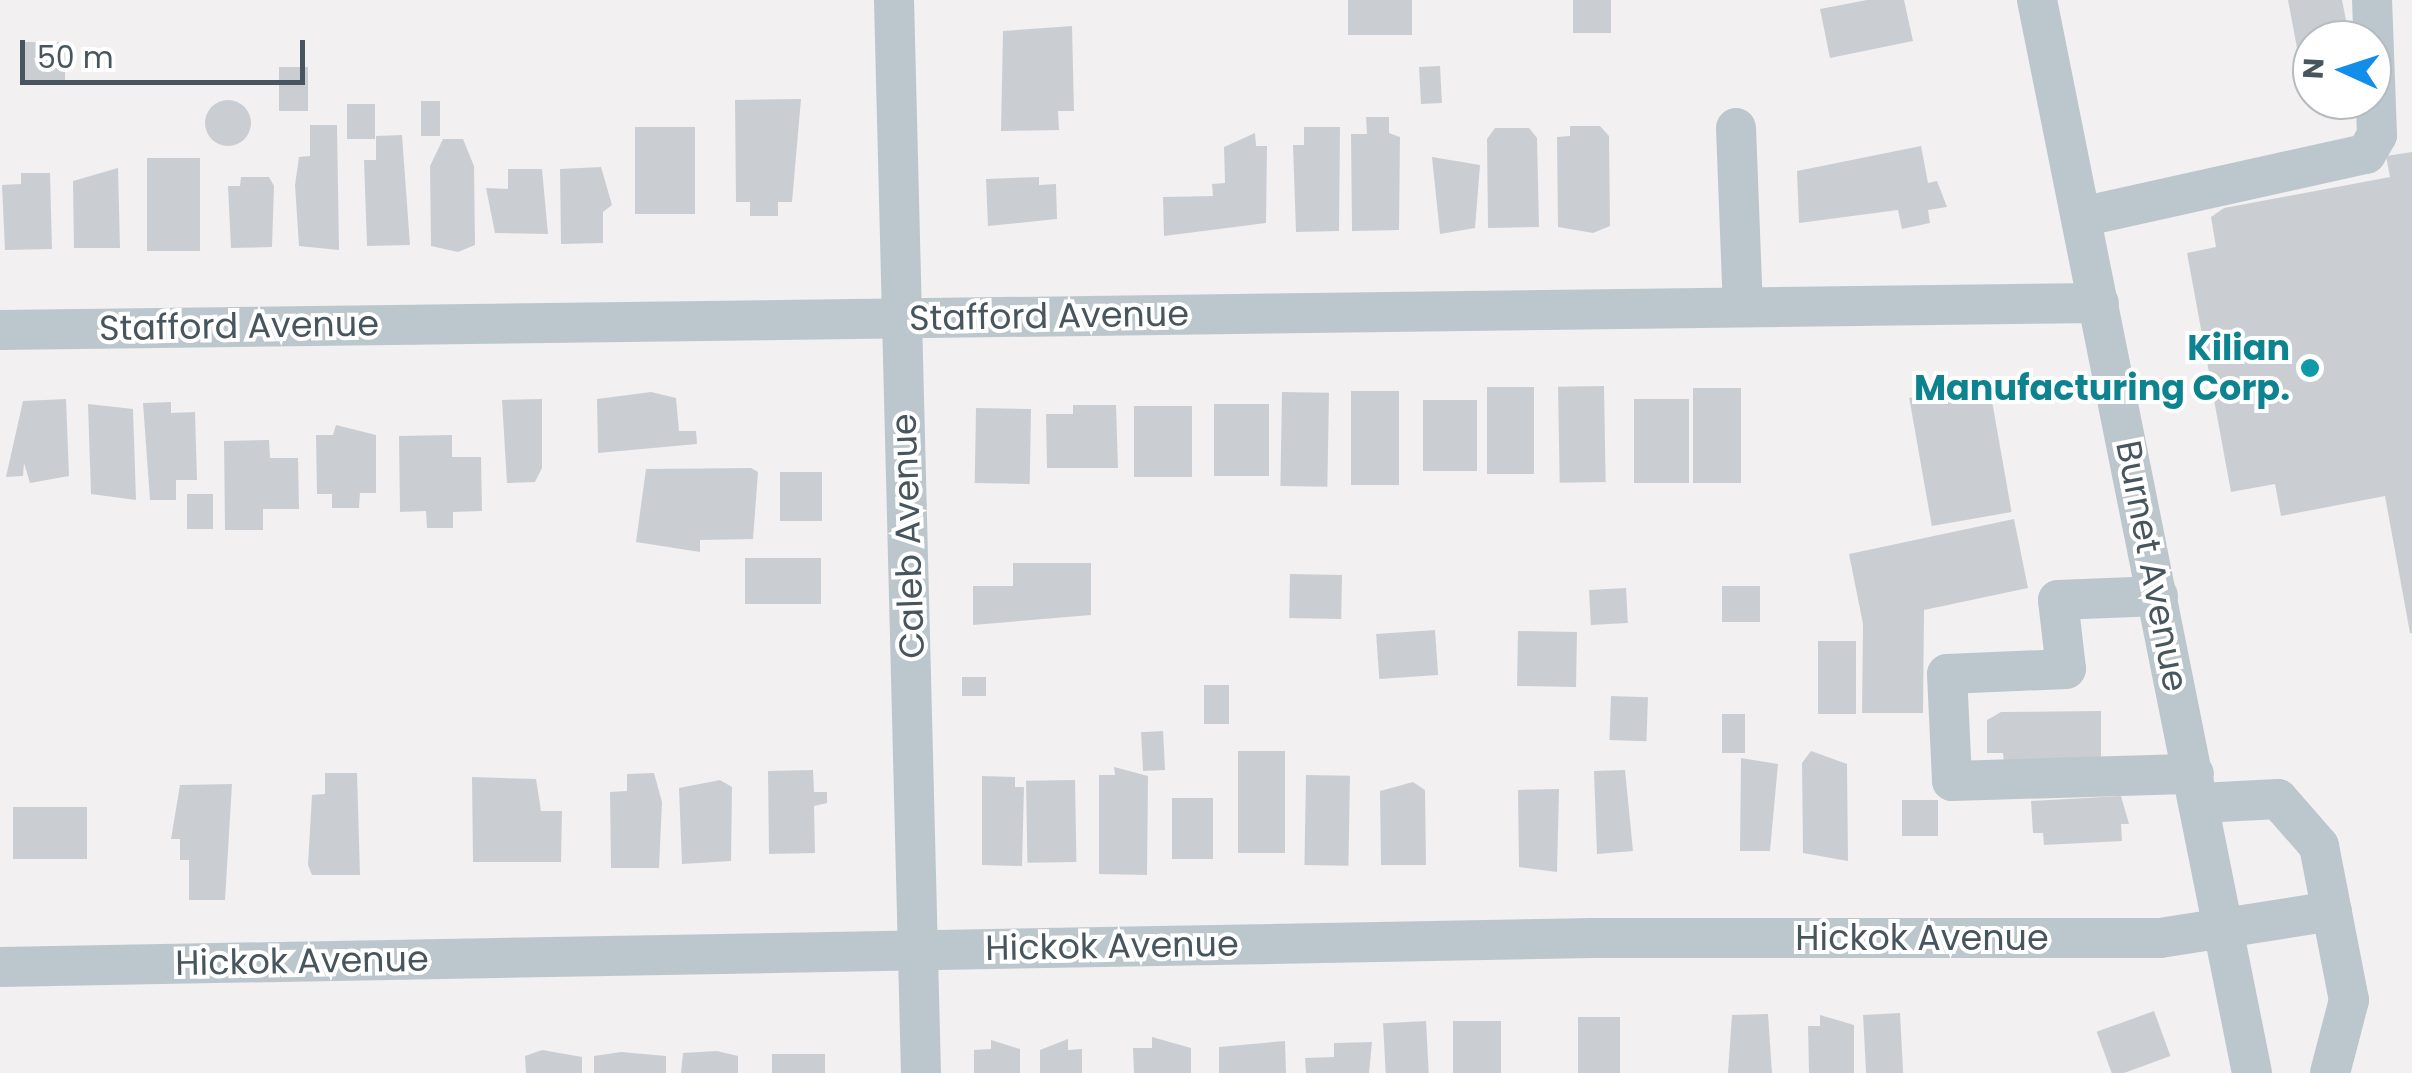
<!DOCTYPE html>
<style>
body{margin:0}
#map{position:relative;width:2412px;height:1073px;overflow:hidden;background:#f2f0f0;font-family:Poppins,sans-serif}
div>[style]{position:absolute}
.building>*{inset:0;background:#caced3;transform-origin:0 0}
.round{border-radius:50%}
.minor>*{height:40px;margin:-20px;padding:0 20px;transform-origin:20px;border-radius:20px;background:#bbc7cd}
.dots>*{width:28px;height:28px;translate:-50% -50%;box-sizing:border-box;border:5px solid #fff;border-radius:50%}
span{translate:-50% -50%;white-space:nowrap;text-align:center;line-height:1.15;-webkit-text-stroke:8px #fff;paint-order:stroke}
.street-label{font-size:35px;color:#47565e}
.culture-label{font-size:35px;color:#0d838f;font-weight:700}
.right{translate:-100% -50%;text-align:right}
.north{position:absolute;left:2292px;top:20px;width:100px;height:100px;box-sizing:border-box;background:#fff;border:2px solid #b5bbbf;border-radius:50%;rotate:273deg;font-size:28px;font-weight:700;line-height:40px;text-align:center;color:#47565e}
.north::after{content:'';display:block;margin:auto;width:35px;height:45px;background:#128eea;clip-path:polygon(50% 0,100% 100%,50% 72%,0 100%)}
.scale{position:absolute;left:20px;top:40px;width:285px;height:45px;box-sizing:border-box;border:5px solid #47565e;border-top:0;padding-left:12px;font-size:30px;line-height:35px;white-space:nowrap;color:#47565e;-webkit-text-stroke:8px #fff;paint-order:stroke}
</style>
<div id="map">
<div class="building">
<div style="left:1348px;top:0;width:64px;height:35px"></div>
<div style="left:1573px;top:0;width:38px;height:33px"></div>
<div style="clip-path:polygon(1867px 0,1904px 0,1913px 41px,1830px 58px,1820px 9px)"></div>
<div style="clip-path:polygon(2288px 0,2342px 0,2350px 40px,2312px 40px,2312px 100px,2332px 102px,2308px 106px)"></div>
<div style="clip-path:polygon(1072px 26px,1074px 111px,1058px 111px,1059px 130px,1001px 131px,1003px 31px)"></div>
<div style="left:25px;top:42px;width:40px;height:39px"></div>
<div style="left:1440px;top:66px;width:37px;height:21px;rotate:87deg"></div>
<div style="left:279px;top:67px;width:29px;height:44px"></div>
<div style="clip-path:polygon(801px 99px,792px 202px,778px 202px,778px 216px,750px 216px,750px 202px,736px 202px,735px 100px)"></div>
<div class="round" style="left:205px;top:100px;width:46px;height:46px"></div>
<div style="left:421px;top:101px;width:19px;height:35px"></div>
<div style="left:347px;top:104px;width:28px;height:35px"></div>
<div style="clip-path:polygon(1366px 117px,1389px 117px,1389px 133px,1400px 137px,1399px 230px,1352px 231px,1351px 134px,1367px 134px)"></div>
<div style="clip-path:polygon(310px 125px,337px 125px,339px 250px,299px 246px,295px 185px,299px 157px,310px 156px)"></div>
<div style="clip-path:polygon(1570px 126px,1600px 126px,1609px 136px,1610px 226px,1593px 233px,1558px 227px,1557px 137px,1570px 136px)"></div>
<div style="left:635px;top:127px;width:60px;height:87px"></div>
<div style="clip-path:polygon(1304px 127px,1340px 127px,1339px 231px,1296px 232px,1293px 145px,1304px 145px)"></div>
<div style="clip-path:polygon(1495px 128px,1529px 128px,1537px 138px,1539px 227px,1488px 228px,1487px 139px)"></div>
<div style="clip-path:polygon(1255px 133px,1256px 146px,1267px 146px,1266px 223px,1164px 236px,1163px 197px,1213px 196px,1212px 184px,1225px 183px,1224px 147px)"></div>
<div style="clip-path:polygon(402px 135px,410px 245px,367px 246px,364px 160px,376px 160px,376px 136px)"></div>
<div style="clip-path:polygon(443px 139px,463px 139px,474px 166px,475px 245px,458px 252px,431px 246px,430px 166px)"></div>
<div style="clip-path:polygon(1921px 146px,1928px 183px,1937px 181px,1947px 207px,1928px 210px,1930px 223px,1902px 229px,1898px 210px,1799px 223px,1797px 171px)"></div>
<div style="clip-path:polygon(2412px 152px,2412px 633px,2410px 633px,2385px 496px,2281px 516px,2275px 484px,2231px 492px,2187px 253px,2216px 247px,2211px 217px,2224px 208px,2390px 177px,2386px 156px)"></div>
<div style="clip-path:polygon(1432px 157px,1480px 165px,1475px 228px,1440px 234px)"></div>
<div style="left:147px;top:158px;width:53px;height:93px"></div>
<div style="clip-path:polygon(601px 167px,612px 205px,603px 212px,603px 243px,561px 244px,560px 169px)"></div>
<div style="clip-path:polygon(118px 168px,120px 248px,74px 248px,73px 181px)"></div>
<div style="clip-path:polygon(508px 169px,542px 169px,548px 234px,495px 233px,486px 188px,508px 189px)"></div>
<div style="clip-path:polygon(21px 173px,50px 173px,52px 249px,5px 250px,2px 185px,21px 184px)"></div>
<div style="clip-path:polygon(241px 177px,269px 177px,274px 186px,272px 247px,231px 248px,228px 186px,240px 186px)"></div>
<div style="clip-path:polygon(1039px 177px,1039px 185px,1056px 184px,1057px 219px,988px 226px,986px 179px)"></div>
<div style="left:1989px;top:384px;width:130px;height:81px;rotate:80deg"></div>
<div style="left:1604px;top:386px;width:96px;height:46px;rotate:89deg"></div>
<div style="left:1487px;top:387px;width:47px;height:87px"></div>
<div style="left:1693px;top:388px;width:48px;height:95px"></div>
<div style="left:1351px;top:391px;width:48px;height:94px"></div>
<div style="clip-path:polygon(651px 392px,676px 398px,679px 431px,696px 431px,697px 444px,598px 453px,597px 399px)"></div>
<div style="left:1282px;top:392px;width:47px;height:94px;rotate:1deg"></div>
<div style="clip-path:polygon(66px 399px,69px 476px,30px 483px,24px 463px,23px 476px,6px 477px,23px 401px)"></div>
<div style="clip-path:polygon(542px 399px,542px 468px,535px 482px,507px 483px,502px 400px)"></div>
<div style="left:1634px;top:399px;width:55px;height:84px"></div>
<div style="left:1423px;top:400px;width:54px;height:71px"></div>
<div style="clip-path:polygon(171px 402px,171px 413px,195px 412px,197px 480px,176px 480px,176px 500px,150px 500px,143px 403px)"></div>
<div style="clip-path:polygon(88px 404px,133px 409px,136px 500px,91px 494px)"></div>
<div style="left:1214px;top:404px;width:55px;height:72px"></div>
<div style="clip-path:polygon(1073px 405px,1116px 405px,1118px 468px,1047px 468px,1046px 414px,1073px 414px)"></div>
<div style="left:1134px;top:406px;width:58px;height:71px"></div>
<div style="left:976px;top:408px;width:55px;height:75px;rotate:1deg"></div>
<div style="clip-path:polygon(336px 425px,376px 435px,376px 493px,360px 493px,359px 508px,332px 508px,332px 494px,317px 494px,316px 435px,333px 435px)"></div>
<div style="clip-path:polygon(452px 435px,452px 457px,481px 457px,482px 511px,453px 512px,453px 528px,427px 528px,426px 511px,400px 512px,399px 436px)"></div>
<div style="clip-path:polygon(269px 440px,270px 458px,298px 458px,299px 509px,263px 509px,263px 530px,225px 530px,224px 441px)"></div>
<div style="clip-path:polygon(751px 468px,758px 472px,753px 539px,700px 540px,700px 552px,636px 542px,646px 469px)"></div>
<div style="left:780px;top:472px;width:42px;height:49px"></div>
<div style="left:187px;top:494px;width:26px;height:35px"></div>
<div style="clip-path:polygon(2014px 519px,2028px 588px,1924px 610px,1923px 713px,1862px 713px,1863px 624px,1849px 554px)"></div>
<div style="left:745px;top:558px;width:76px;height:46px"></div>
<div style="clip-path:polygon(1013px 563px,1091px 563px,1091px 615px,973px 625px,973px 586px,1013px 586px)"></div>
<div style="left:1290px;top:574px;width:52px;height:44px;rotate:1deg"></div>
<div style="left:1722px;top:586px;width:38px;height:36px"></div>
<div style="left:1626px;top:588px;width:35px;height:37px;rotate:87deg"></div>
<div style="left:1435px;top:630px;width:45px;height:59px;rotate:86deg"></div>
<div style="left:1518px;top:631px;width:59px;height:55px;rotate:1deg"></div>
<div style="left:1818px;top:641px;width:38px;height:73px"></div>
<div style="left:962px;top:677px;width:24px;height:19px"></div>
<div style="left:1204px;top:685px;width:25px;height:39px"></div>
<div style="left:1611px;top:696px;width:37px;height:44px;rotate:2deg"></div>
<div style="clip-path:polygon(2101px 711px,2101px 762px,2004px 763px,2003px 753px,1987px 753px,1987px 720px,2001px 712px)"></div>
<div style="left:1722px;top:714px;width:23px;height:39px"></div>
<div style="left:1163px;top:731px;width:39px;height:22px;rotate:87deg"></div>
<div style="left:1238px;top:751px;width:47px;height:102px"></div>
<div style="clip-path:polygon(1811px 751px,1847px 764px,1848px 861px,1803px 853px,1802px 763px)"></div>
<div style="clip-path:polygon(1741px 758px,1778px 764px,1770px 851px,1740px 851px)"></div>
<div style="clip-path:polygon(1114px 767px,1148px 776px,1147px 875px,1099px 874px,1099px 775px,1115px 775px)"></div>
<div style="clip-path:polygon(813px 770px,814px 792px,827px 792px,827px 803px,814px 806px,815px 853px,769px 854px,768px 771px)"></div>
<div style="clip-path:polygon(1625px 770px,1633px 851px,1597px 854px,1594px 771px)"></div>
<div style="clip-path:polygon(325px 773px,357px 773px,360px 875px,312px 875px,308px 865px,312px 795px,325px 794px)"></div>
<div style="clip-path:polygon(654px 773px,662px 802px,659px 868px,611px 868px,610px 792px,627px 791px,627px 774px)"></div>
<div style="left:1306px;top:775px;width:44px;height:90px;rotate:1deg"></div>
<div style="clip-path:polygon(982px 776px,1015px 777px,1015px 787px,1024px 787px,1022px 866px,982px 865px)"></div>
<div style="clip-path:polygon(472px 777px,536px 779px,541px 811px,562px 811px,561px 862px,473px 862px)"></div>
<div style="clip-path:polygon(720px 780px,732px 787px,731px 861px,682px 864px,679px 788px)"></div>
<div style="left:1075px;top:780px;width:82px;height:49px;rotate:89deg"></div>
<div style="clip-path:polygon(1413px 782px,1425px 790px,1426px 865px,1381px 865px,1380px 791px)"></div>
<div style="clip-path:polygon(232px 784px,225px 900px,189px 900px,189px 860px,180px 860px,180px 839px,171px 839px,180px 785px)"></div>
<div style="clip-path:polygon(1559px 789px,1557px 872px,1519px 867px,1518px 790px)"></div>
<div style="clip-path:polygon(2121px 796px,2129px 824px,2121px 824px,2122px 841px,2044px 845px,2043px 833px,2033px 833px,2031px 801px)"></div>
<div style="left:1172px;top:798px;width:41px;height:61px"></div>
<div style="left:1902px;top:800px;width:36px;height:36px"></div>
<div style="left:87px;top:807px;width:52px;height:74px;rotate:90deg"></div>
<div style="left:2154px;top:1011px;width:48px;height:61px;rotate:70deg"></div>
<div style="left:1900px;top:1013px;width:60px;height:37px;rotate:87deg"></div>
<div style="clip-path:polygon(1768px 1014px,1772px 1073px,1728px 1073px,1732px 1015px)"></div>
<div style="clip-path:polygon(1820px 1015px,1854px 1025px,1854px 1073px,1809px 1073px,1808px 1026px,1820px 1026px)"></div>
<div style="left:1578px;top:1017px;width:42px;height:56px"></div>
<div style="left:1426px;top:1021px;width:52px;height:43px;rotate:87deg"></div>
<div style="left:1453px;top:1021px;width:48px;height:52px"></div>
<div style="clip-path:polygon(1152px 1037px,1191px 1048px,1191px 1073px,1134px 1073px,1133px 1048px,1152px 1048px)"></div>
<div style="clip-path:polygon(1068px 1039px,1068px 1050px,1082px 1049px,1082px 1073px,1040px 1073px,1040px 1050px)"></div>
<div style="clip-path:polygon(991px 1040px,1020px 1049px,1020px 1073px,974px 1073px,974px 1050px,991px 1049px)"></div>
<div style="clip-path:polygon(1285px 1041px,1286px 1073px,1219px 1073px,1219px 1047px)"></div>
<div style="clip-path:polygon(1372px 1042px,1369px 1073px,1306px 1073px,1305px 1058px,1334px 1057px,1334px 1043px)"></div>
<div style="clip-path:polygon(542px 1050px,582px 1057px,582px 1073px,526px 1073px,525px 1056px)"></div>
<div style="clip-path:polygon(717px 1051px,738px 1056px,738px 1073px,681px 1073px,683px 1053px)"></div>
<div style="clip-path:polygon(621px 1052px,666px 1056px,666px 1073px,594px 1073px,594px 1056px)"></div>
<div style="left:825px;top:1054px;width:19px;height:53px;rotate:90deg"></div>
</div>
<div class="minor">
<div style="left:894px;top:0;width:1073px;rotate:88.56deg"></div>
<div style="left:2037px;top:0;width:1094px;rotate:78.67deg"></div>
<div style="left:1736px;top:128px;width:179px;rotate:87.8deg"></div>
<div style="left:2081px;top:217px;width:292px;rotate:-12.5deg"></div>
<div style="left:2366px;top:154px;width:22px;rotate:-60deg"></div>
<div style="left:2377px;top:135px;width:135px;rotate:-92.1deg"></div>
<div style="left:0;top:330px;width:2099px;rotate:-0.74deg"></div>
<div style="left:2158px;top:596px;width:100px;rotate:177.7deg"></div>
<div style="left:2058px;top:600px;width:69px;rotate:83.4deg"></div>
<div style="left:2066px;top:669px;width:119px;rotate:177.6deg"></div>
<div style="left:1947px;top:674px;width:107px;rotate:87.3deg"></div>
<div style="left:1952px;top:781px;width:242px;rotate:-1.7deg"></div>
<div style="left:2200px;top:803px;width:78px;rotate:-2.9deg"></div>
<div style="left:2278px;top:799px;width:62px;rotate:48.9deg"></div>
<div style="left:2319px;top:846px;width:157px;rotate:79deg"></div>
<div style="left:2349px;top:1000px;width:75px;rotate:104.6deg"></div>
<div style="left:0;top:967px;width:1593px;rotate:-1.04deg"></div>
<div style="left:1593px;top:938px;width:567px"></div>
<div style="left:2160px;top:938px;width:174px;rotate:-8.9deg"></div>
</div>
<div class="dots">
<div style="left:2310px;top:368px;background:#0f9aa8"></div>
</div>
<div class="street-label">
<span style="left:1049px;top:316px;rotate:-1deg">Stafford Avenue</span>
<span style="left:239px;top:326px;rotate:-1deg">Stafford Avenue</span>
<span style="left:908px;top:536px;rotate:-92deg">Caleb Avenue</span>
<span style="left:2152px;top:566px;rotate:79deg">Burnet Avenue</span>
<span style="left:1922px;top:938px">Hickok Avenue</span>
<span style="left:1112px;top:946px;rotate:-1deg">Hickok Avenue</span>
<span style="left:302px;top:961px;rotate:-1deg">Hickok Avenue</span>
</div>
<div class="culture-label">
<span class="right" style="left:2290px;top:368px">Kilian<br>Manufacturing Corp.</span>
</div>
<div class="north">N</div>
<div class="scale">50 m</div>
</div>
